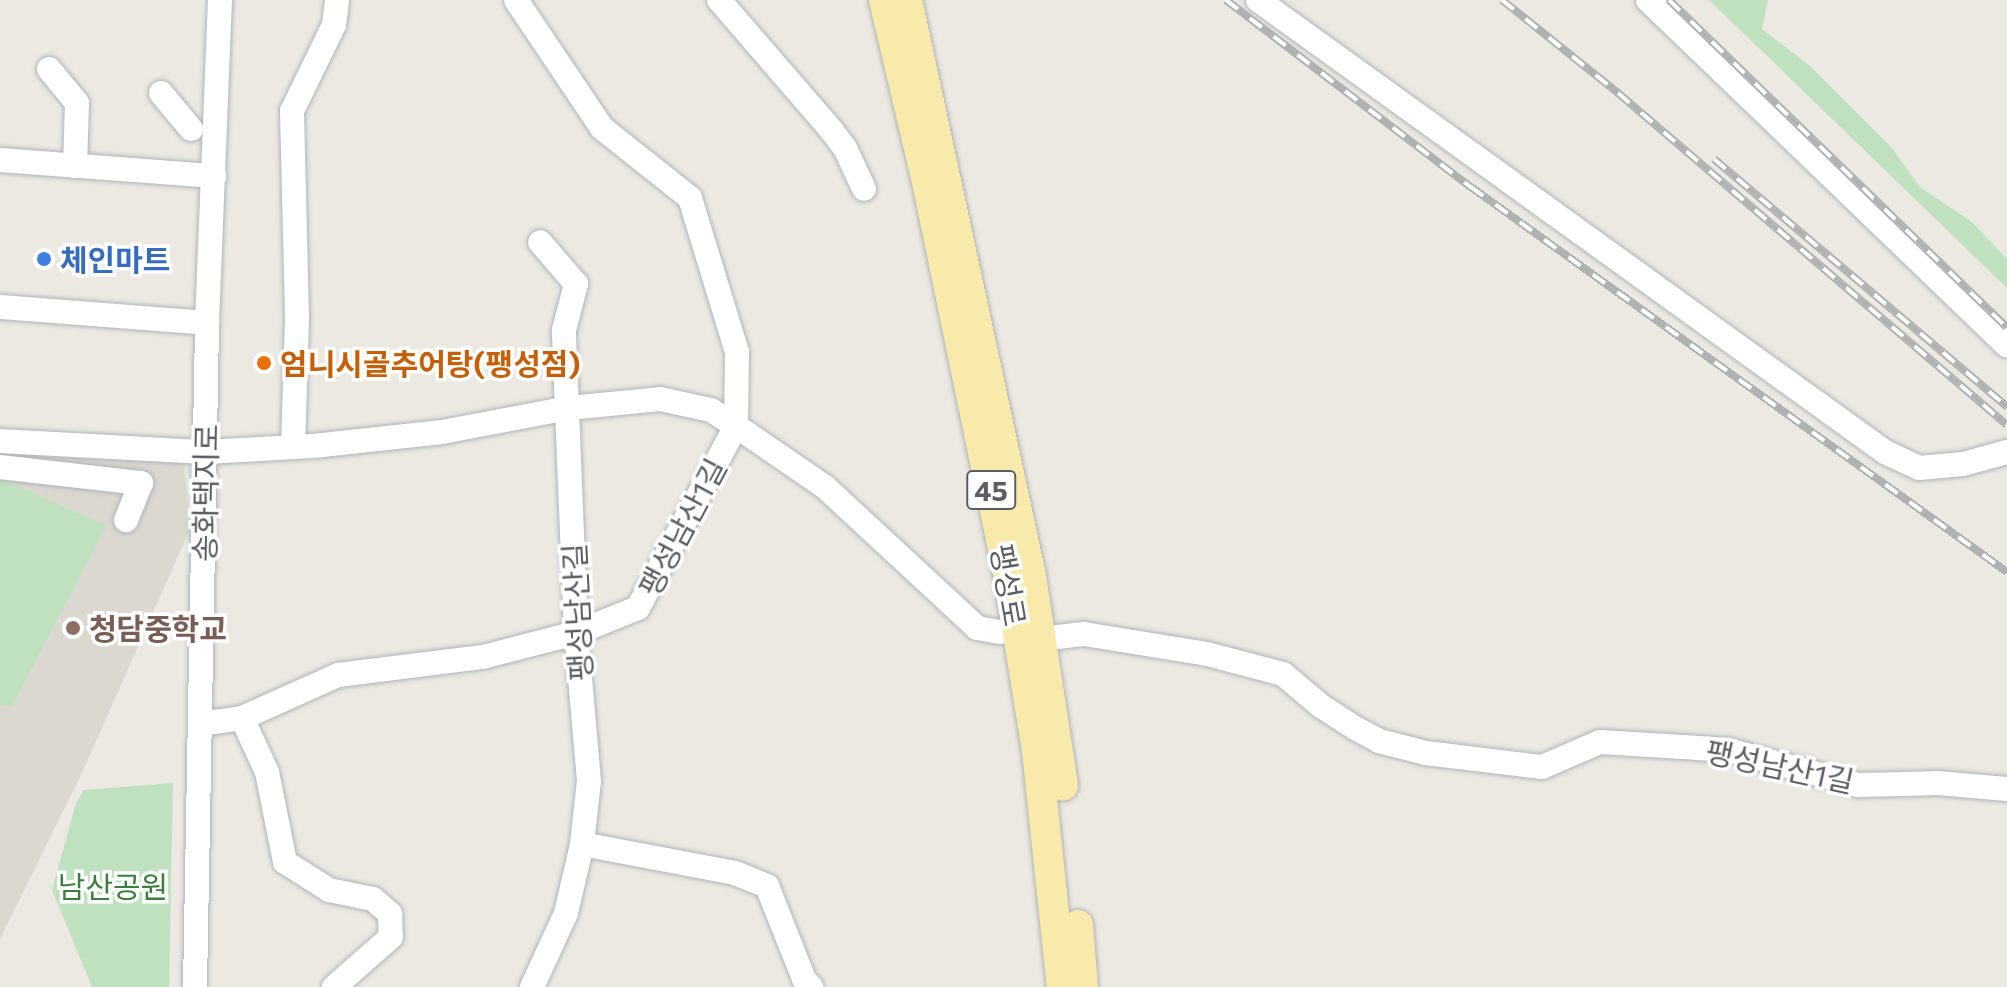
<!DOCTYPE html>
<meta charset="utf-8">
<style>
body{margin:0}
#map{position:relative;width:2007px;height:987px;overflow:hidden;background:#ebe9e1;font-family:Commissioner,"Noto Sans KR",sans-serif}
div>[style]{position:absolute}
.education>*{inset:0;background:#dbd8d0}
.green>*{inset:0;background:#c0e1c0}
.roads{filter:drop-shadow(0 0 2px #b2b4b8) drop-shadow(0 0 2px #b2b4b8)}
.minor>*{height:24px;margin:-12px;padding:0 12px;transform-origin:12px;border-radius:12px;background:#fff}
.major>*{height:30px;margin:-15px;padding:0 15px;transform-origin:15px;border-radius:15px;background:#f7eaab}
.rail>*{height:8px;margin-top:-4px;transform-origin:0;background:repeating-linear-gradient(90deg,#fff 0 15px,#b0b1b1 0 30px);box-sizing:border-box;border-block:2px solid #b0b1b1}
.dots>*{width:22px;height:22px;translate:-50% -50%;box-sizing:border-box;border:4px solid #fff;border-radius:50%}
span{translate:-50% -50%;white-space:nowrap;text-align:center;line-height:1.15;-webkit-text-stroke:7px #fff;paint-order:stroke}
.shield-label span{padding:2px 6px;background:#fff;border:2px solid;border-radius:6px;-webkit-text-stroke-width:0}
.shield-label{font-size:28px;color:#5a5d61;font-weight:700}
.shop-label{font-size:30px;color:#366cbe;font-weight:700}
.left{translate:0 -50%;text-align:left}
.food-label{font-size:30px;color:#c56008;font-weight:700}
.street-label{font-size:30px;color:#5a5d61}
.education-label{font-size:30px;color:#785e54;font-weight:700}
.park-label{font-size:30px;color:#3c7e3e}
</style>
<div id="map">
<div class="education">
<div style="clip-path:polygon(0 455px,184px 462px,190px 529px,82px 773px,0 939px)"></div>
</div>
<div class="green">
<div style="clip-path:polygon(1709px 0,1768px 0,1762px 29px,1810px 66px,1892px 148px,1920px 187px,1972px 222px,2007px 259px,2007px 288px)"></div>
<div style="clip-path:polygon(0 478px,106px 526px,11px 708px,0 703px)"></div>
<div style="clip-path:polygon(173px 783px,169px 987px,92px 987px,52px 890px,76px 803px,84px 790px)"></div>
</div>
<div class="roads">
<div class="minor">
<div style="left:719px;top:0;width:173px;rotate:49.2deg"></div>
<div style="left:832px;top:131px;width:21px;rotate:53deg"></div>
<div style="left:845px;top:148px;width:45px;rotate:65.1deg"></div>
<div style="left:1258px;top:0;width:773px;rotate:35.79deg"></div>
<div style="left:1885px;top:452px;width:38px;rotate:25deg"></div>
<div style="left:1919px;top:468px;width:44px;rotate:-5.2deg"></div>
<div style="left:1963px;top:464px;width:46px;rotate:-15.3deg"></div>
<div style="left:1648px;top:0;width:498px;rotate:43.9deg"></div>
<div style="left:49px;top:69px;width:44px;rotate:50.5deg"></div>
<div style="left:77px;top:103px;width:63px;rotate:91.8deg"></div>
<div style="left:161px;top:93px;width:47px;rotate:50.2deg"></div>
<div style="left:0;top:160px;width:215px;rotate:4.3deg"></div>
<div style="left:0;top:307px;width:208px;rotate:4.4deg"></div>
<div style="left:0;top:441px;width:206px;rotate:3.1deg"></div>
<div style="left:206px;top:452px;width:107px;rotate:-3.2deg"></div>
<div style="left:313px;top:446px;width:130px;rotate:-6.2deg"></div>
<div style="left:442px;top:432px;width:129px;rotate:-10.7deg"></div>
<div style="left:569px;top:408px;width:91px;rotate:-5.6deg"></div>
<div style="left:660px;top:399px;width:52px;rotate:12.2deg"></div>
<div style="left:711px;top:410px;width:30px;rotate:33deg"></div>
<div style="left:736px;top:426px;width:108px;rotate:34.4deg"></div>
<div style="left:825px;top:487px;width:207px;rotate:42.8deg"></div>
<div style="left:977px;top:628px;width:23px;rotate:10deg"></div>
<div style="left:293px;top:447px;width:130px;rotate:-88.2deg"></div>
<div style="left:297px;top:317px;width:206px;rotate:-91.4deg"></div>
<div style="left:292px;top:111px;width:96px;rotate:-64deg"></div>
<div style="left:334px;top:25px;width:25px;rotate:-83deg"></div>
<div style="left:0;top:467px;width:142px;rotate:6.5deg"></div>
<div style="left:141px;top:483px;width:40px;rotate:112deg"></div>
<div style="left:1058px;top:637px;width:26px;rotate:-7deg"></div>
<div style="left:1084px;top:634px;width:125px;rotate:9.2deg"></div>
<div style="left:1207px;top:654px;width:79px;rotate:14.7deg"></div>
<div style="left:1283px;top:674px;width:50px;rotate:40.1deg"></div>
<div style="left:1321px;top:706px;width:40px;rotate:32.9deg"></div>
<div style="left:1355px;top:728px;width:27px;rotate:28deg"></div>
<div style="left:1379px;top:741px;width:49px;rotate:14.3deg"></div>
<div style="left:1426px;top:753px;width:117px;rotate:6.9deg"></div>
<div style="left:1542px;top:767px;width:63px;rotate:-23.3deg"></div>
<div style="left:1600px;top:742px;width:83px;rotate:3.4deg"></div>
<div style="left:1683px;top:747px;width:45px;rotate:3.8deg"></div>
<div style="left:1728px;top:750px;width:135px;rotate:15.1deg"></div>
<div style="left:1858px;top:785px;width:80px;rotate:-1.4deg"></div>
<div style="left:1938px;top:783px;width:69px;rotate:5deg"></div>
<div style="left:242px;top:718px;width:60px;rotate:65.2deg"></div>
<div style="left:267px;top:772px;width:92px;rotate:78.7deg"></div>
<div style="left:285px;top:862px;width:52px;rotate:32.5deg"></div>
<div style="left:329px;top:890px;width:45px;rotate:11.6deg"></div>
<div style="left:373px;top:899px;width:23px;rotate:41deg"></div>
<div style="left:390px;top:914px;width:23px;rotate:88deg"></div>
<div style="left:391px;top:937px;width:76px;rotate:138.7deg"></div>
<div style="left:200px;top:724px;width:42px;rotate:-8.1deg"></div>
<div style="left:242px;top:718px;width:105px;rotate:-24.1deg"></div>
<div style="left:338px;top:675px;width:146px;rotate:-7.1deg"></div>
<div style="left:483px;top:657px;width:96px;rotate:-14.5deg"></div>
<div style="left:576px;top:633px;width:67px;rotate:-22deg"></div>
<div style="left:638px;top:608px;width:207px;rotate:-61.7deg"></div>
<div style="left:736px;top:426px;width:74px;rotate:-89.2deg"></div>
<div style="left:737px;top:352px;width:161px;rotate:-107deg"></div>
<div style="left:690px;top:198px;width:112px;rotate:-141.5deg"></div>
<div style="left:602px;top:128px;width:154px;rotate:-123.9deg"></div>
<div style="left:582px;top:844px;width:156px;rotate:10.7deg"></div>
<div style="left:735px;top:873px;width:35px;rotate:22deg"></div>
<div style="left:767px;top:886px;width:100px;rotate:68.3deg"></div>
<div style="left:804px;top:979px;width:11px;rotate:49deg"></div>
<div style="left:195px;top:987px;width:664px;rotate:-88.96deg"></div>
<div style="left:207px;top:323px;width:323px;rotate:-87.7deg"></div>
<div style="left:532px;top:987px;width:81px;rotate:-65.3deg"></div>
<div style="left:566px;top:913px;width:71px;rotate:-76.9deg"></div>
<div style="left:582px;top:844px;width:63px;rotate:-83.7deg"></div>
<div style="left:589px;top:781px;width:149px;rotate:-95deg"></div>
<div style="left:576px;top:633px;width:303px;rotate:-92.3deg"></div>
<div style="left:564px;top:330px;width:48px;rotate:-75.4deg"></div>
<div style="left:576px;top:284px;width:55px;rotate:-130.6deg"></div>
</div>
<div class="major">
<div style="left:884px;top:0;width:187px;rotate:76.7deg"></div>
<div style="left:927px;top:182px;width:404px;rotate:78.3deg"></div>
<div style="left:1009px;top:578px;width:175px;rotate:80.8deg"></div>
<div style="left:1037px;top:751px;width:237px;rotate:84deg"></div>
<div style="left:907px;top:0;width:589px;rotate:77.85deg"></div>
<div style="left:1031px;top:576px;width:212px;rotate:81.3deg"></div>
<div style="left:1078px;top:925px;width:62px;rotate:85.4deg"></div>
</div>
</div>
<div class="rail">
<div style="left:1226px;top:0;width:308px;rotate:37.4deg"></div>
<div style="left:1471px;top:187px;width:660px;rotate:35.69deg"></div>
<div style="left:1502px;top:0;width:149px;rotate:38.7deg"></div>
<div style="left:1618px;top:93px;width:511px;rotate:40.48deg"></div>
<div style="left:1669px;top:0;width:470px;rotate:44.1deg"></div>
<div style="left:1714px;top:159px;width:384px;rotate:40.2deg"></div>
</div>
<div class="dots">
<div style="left:44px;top:259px;background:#3f7fe0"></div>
<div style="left:264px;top:363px;background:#e8710a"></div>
<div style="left:73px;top:628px;background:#8d6e63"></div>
</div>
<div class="shield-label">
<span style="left:991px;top:490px">45</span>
</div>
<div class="shop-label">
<span class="left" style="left:60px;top:259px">체인마트</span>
</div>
<div class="food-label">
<span class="left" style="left:280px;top:363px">엄니시골추어탕(팽성점)</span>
</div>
<div class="street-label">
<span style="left:205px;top:493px;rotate:-89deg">송화택지로</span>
<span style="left:682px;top:527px;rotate:-62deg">팽성남산1길</span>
<span style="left:1009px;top:585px;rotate:80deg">팽성로</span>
<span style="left:577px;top:612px;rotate:-93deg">팽성남산길</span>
<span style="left:1780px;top:766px;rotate:12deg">팽성남산1길</span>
</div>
<div class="education-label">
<span class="left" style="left:89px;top:628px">청담중학교</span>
</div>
<div class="park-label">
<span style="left:113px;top:886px">남산공원</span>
</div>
</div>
